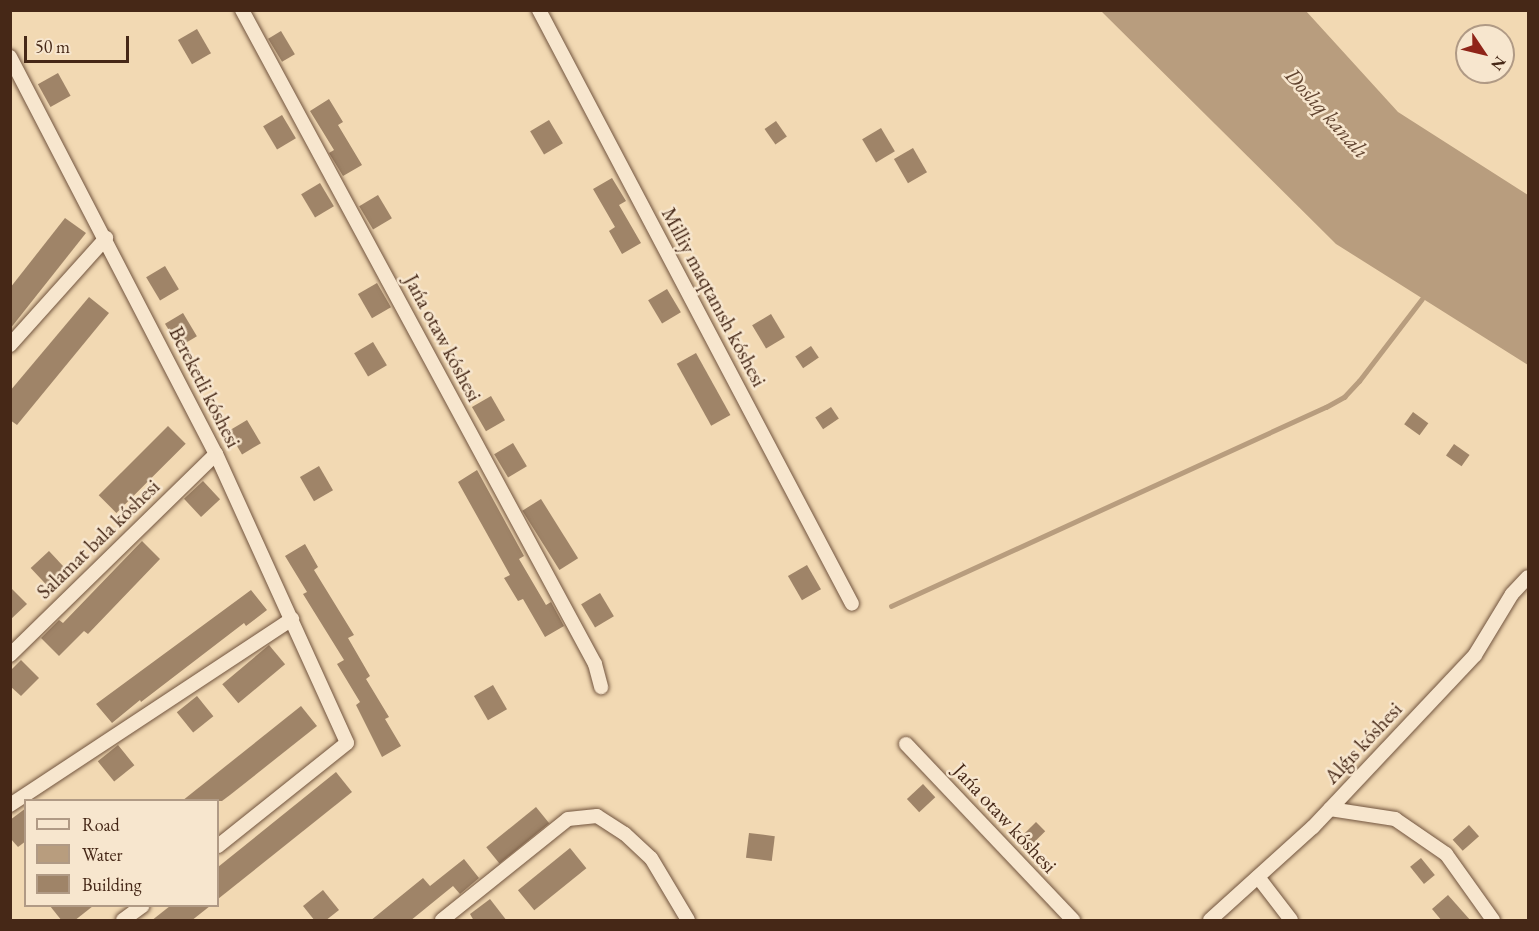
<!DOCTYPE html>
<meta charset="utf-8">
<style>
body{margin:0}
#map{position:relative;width:1539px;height:931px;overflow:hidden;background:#f2d9b3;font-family:"EB Garamond",serif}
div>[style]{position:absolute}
.water>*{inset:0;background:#b89d7e}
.stream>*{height:4.5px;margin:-2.25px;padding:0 2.25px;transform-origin:2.25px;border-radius:2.25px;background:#b89d7e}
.building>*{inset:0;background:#9f8468;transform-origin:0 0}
.roads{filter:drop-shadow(0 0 2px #71543e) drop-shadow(0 0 2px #71543e)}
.minor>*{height:14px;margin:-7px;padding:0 7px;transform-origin:7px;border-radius:7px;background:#f7e6ce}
span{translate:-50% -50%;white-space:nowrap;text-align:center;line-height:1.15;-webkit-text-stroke:5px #f7e6ce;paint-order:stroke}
.street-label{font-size:21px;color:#462817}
.water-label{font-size:22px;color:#624531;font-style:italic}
.frame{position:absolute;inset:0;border:12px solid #462817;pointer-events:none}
.legend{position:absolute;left:24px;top:799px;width:195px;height:108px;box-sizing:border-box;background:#f7e6ce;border:2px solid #b09a85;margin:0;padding:8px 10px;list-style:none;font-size:18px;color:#462817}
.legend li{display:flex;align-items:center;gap:12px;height:30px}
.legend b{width:30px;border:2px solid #b09a85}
.north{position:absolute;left:1455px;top:24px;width:60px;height:60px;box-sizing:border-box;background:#f7e6ce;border:2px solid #b09a85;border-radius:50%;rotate:125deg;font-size:16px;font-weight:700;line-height:24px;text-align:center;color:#462817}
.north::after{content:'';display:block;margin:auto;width:21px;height:27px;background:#8f2418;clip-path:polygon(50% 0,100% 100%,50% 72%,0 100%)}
.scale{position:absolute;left:24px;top:36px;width:105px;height:27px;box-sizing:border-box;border:3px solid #462817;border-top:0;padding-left:8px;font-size:18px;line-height:21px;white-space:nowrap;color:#462817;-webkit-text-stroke:4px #f7e6ce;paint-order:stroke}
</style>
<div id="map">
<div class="water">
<div style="clip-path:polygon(1101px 11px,1306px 11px,1398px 112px,1528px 195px,1528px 365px,1336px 244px)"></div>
</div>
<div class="stream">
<div style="left:891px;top:606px;width:478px;rotate:-24.6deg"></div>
<div style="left:1326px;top:407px;width:21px;rotate:-29deg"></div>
<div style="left:1344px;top:397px;width:22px;rotate:-47deg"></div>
<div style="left:1359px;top:381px;width:103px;rotate:-52.5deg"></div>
</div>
<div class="building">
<div style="left:197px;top:29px;width:28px;height:22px;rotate:60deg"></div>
<div style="left:281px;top:31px;width:27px;height:15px;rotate:59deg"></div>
<div style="left:58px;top:73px;width:26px;height:23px;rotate:61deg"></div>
<div style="clip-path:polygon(329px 99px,343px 122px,338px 125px,362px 165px,343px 176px,329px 153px,334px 150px,310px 111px)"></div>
<div style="left:282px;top:115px;width:27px;height:22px;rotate:59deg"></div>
<div style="left:549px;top:120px;width:27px;height:22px;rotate:59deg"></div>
<div style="left:776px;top:121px;width:19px;height:14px;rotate:55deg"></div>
<div style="left:881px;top:128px;width:27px;height:22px;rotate:59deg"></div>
<div style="left:913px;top:148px;width:28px;height:22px;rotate:60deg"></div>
<div style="clip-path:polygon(612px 178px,626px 201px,619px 205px,641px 243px,622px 254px,609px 231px,615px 227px,593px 189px)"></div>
<div style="left:320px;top:183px;width:27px;height:22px;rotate:59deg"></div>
<div style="left:378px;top:195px;width:27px;height:22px;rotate:59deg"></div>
<div style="clip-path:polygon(65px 218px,86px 233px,10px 329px,10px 288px)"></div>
<div style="left:165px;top:266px;width:27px;height:22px;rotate:59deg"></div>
<div style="left:377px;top:283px;width:28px;height:22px;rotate:60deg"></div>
<div style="left:667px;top:289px;width:27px;height:22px;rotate:59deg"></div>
<div style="clip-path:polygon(89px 297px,109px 313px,17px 425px,10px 420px,10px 391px)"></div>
<div style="left:183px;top:313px;width:27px;height:21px;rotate:59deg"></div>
<div style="left:771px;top:314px;width:27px;height:22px;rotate:59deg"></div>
<div style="left:373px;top:342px;width:27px;height:22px;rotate:59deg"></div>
<div style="left:811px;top:346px;width:14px;height:19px;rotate:56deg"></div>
<div style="left:696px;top:353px;width:71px;height:22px;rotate:61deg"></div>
<div style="left:491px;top:396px;width:28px;height:22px;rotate:60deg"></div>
<div style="left:831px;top:407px;width:14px;height:19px;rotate:56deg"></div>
<div style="left:1413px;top:412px;width:19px;height:15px;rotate:36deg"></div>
<div style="left:247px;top:420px;width:27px;height:22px;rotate:59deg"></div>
<div style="left:168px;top:426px;width:25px;height:98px;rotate:45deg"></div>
<div style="left:513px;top:443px;width:27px;height:22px;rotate:59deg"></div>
<div style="left:1454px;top:444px;width:19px;height:14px;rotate:35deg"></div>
<div style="left:319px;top:466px;width:28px;height:22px;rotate:60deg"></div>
<div style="clip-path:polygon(477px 470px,524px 556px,519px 559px,546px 605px,551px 602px,564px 626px,545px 637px,523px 599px,518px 601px,504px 578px,510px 575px,458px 482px)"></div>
<div style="left:203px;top:481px;width:25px;height:26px;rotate:47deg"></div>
<div style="left:541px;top:499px;width:70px;height:22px;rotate:58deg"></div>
<div style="clip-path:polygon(142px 541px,160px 559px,88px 634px,84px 631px,59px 656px,41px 638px,59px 620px,63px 623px)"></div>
<div style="clip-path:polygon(305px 544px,318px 567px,314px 570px,354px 635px,348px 638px,370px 676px,366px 679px,389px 717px,385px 719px,401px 746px,382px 757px,356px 705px,360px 702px,337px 664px,344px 660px,303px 594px,307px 592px,285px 556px)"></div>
<div style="left:49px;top:551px;width:25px;height:25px;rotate:47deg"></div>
<div style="left:807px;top:565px;width:28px;height:22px;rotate:60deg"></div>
<div style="clip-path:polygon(10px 587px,27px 604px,10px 620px)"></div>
<div style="clip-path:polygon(251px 590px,267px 610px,246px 626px,244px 623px,141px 702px,140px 700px,112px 723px,96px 704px)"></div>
<div style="left:600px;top:593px;width:27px;height:22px;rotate:59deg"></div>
<div style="left:269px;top:645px;width:25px;height:61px;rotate:50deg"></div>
<div style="clip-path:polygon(21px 660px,39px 678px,21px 696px,10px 686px,10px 671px)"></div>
<div style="left:493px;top:685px;width:28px;height:22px;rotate:60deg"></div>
<div style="left:197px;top:696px;width:26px;height:26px;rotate:51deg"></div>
<div style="clip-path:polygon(301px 706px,317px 726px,230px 795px,222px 801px,182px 801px)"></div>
<div style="left:118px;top:745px;width:26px;height:26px;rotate:51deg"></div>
<div style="clip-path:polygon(336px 772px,352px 792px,218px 899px,218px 867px)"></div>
<div style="left:923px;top:784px;width:18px;height:22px;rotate:47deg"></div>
<div style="left:536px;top:807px;width:21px;height:64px;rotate:51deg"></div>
<div style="clip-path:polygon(26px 808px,26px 841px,18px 847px,10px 838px,10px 820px)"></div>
<div style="left:1036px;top:822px;width:13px;height:21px;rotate:45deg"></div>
<div style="left:1469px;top:825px;width:15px;height:22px;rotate:48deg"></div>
<div style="left:749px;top:833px;width:26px;height:25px;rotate:7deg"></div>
<div style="left:570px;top:848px;width:26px;height:67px;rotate:51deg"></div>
<div style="left:1421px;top:858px;width:22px;height:14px;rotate:51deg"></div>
<div style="clip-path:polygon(464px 859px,479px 878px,460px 894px,453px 886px,410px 921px,370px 921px,423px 878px,430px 886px)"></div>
<div style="clip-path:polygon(323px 890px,339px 910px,325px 921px,315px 921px,303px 906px)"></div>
<div style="clip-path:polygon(1448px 895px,1471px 921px,1442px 921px,1432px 909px)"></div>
<div style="clip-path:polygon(490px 899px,507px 921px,474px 921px,470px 914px)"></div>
<div style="clip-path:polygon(50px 906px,93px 906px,74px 921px,62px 921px)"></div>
<div style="clip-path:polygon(170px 906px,210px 906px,191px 921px,151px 921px)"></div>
</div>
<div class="roads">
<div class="minor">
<div style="left:242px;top:10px;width:743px;rotate:61.64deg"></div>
<div style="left:595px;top:664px;width:24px;rotate:75deg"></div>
<div style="left:539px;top:10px;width:671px;rotate:62.21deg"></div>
<div style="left:10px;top:57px;width:447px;rotate:62.6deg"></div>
<div style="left:216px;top:454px;width:317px;rotate:65.6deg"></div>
<div style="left:347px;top:743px;width:165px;rotate:141.4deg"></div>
<div style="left:10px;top:345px;width:144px;rotate:-48.1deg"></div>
<div style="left:10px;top:655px;width:288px;rotate:-44.3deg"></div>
<div style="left:906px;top:744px;width:243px;rotate:46.5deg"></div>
<div style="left:10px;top:805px;width:338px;rotate:-33.4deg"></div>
<div style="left:1330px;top:809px;width:66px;rotate:8.7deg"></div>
<div style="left:1395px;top:819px;width:62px;rotate:34.5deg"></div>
<div style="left:1446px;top:854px;width:81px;rotate:54.5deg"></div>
<div style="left:1258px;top:877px;width:54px;rotate:52.5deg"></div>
<div style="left:123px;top:920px;width:24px;rotate:-36deg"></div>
<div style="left:442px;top:920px;width:161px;rotate:-38.7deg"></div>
<div style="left:568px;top:819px;width:29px;rotate:-6deg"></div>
<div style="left:597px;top:816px;width:33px;rotate:33deg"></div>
<div style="left:625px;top:834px;width:35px;rotate:43deg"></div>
<div style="left:651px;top:858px;width:72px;rotate:59.2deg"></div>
<div style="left:1210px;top:920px;width:139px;rotate:-42.1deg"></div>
<div style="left:1313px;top:827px;width:236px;rotate:-46.7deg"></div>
<div style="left:1475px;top:655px;width:71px;rotate:-58.8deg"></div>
<div style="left:1512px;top:594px;width:23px;rotate:-47deg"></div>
</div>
</div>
<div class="street-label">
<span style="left:714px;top:297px;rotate:62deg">Milliy maqtanısh kóshesi</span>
<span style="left:443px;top:338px;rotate:62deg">Jańa otaw kóshesi</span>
<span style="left:205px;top:387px;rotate:63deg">Bereketli kóshesi</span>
<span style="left:98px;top:539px;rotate:-44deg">Salamat bala kóshesi</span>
<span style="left:1363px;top:743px;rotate:-47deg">Alǵıs kóshesi</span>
<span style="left:1005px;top:818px;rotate:47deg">Jańa otaw kóshesi</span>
</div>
<div class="water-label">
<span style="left:1327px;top:113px;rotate:48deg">Doslıq kanalı</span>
</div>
<div class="frame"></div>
<ul class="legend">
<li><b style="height:8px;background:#f7e6ce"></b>Road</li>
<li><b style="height:16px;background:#b89d7e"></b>Water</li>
<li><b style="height:16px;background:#9f8468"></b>Building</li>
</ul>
<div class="north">N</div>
<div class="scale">50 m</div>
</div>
